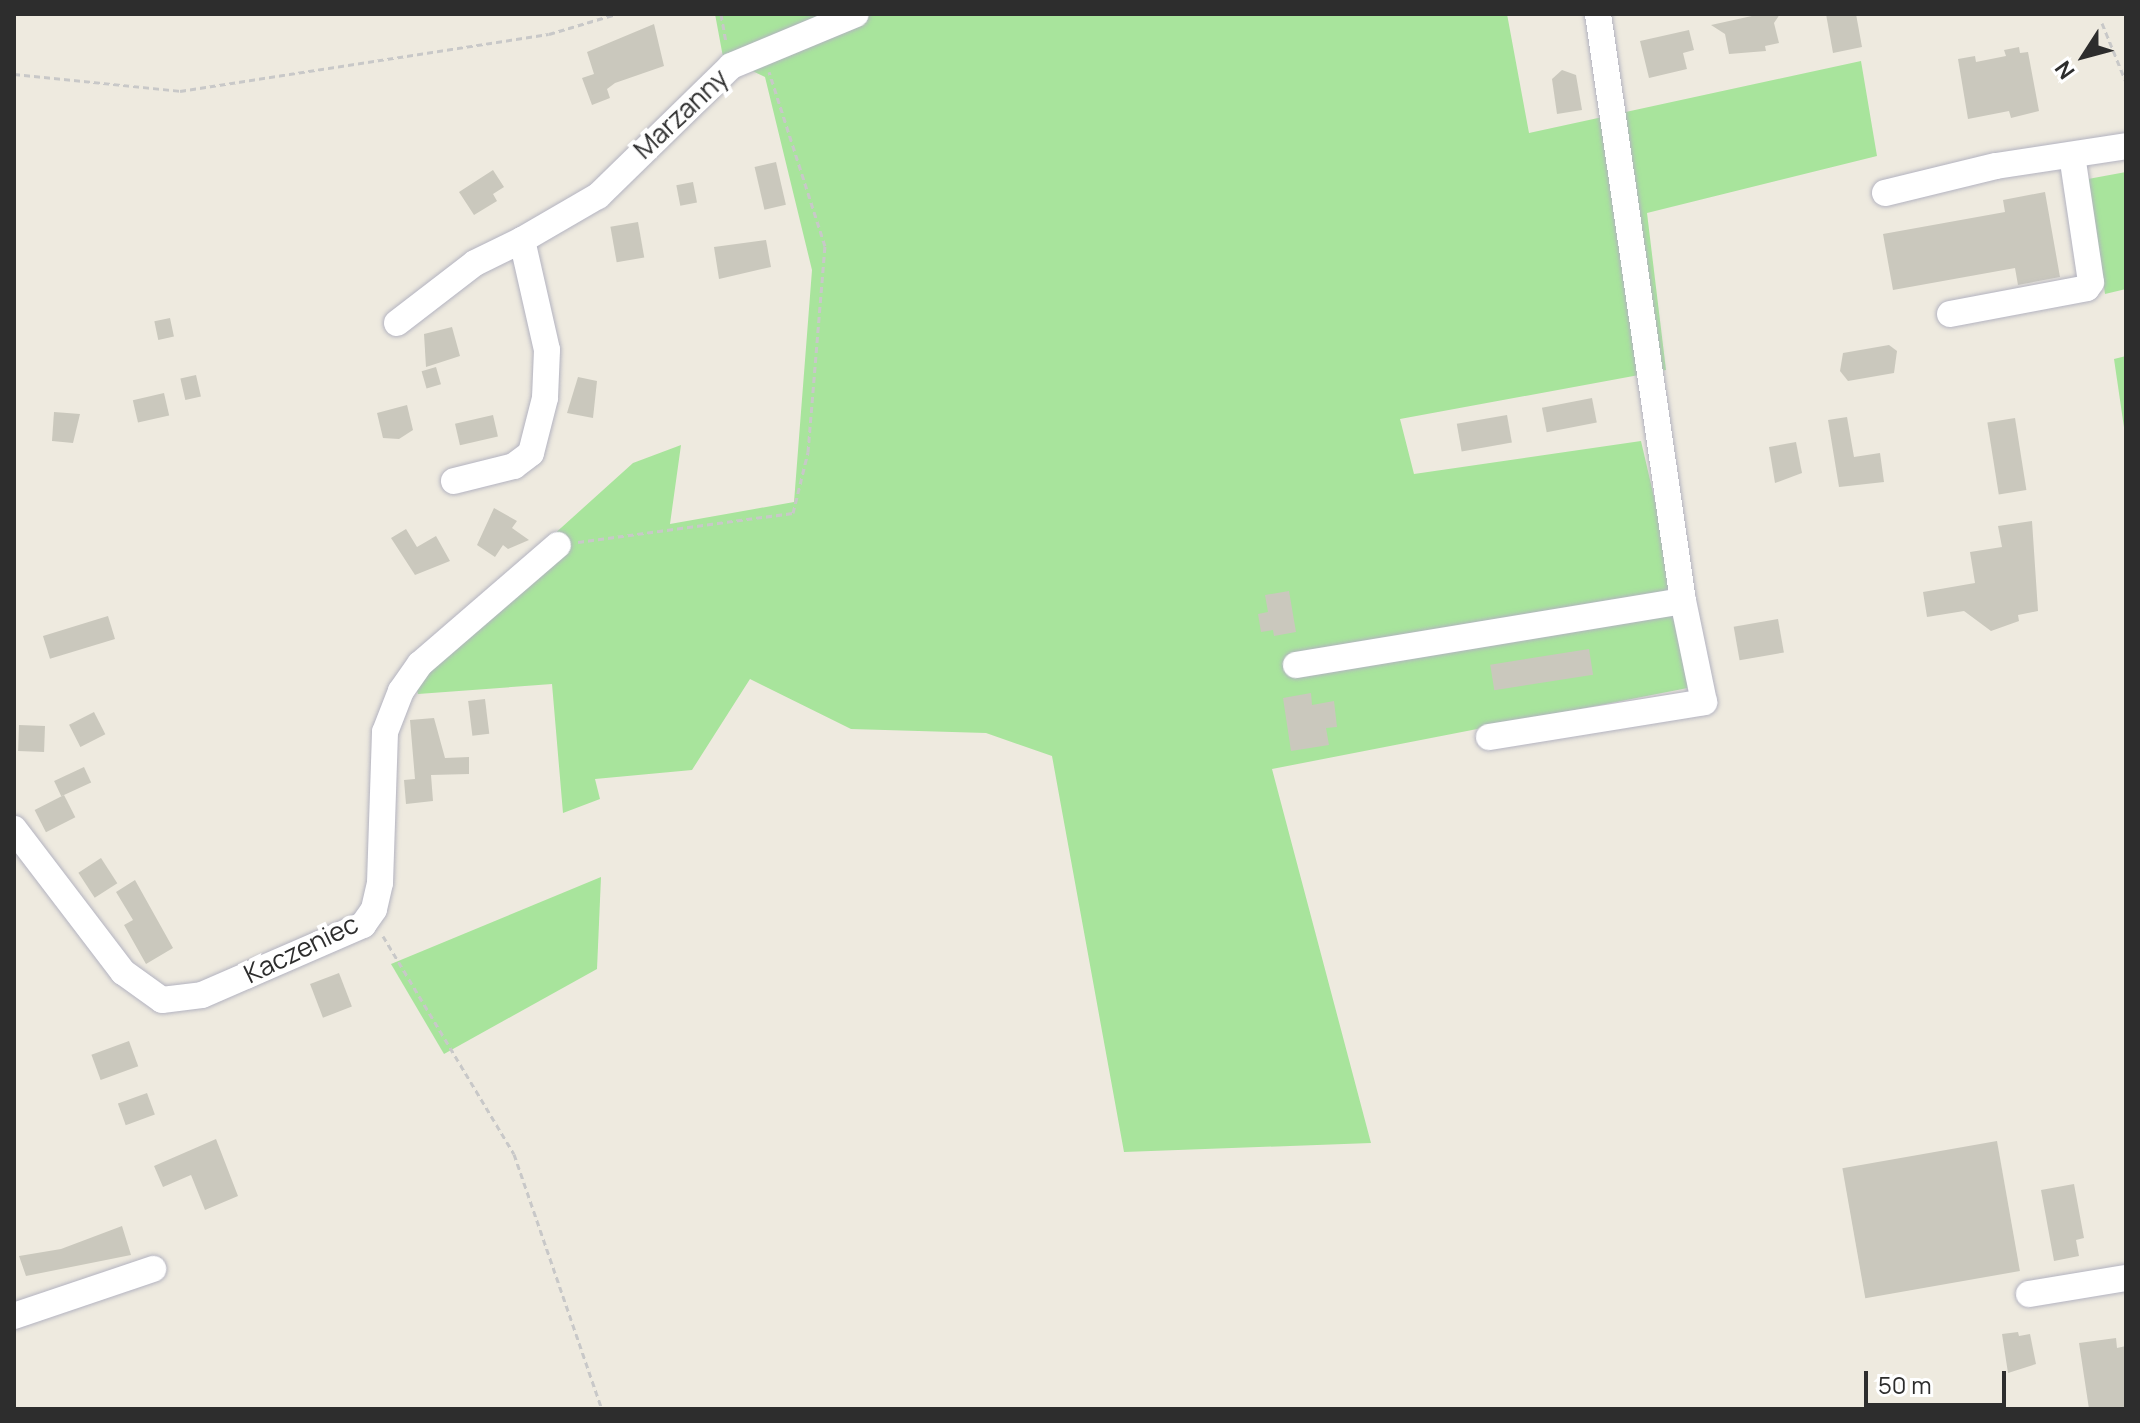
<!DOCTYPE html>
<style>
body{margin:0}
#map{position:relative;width:2140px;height:1423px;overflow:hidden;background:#eeeadf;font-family:Manrope,sans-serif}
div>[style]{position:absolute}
.green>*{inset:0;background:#a8e49c}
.building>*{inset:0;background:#cac8bd;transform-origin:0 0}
.path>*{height:3px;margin-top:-1.5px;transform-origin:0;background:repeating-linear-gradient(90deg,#c8c8c8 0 6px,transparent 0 10px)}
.roads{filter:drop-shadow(0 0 2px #b3b3c0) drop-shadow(0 0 2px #b3b3c0)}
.minor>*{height:26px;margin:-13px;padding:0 13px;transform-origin:13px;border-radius:13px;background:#fff}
span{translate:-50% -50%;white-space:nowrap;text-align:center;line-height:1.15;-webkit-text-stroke:8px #fff;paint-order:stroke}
.street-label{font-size:26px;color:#2d2d2d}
.frame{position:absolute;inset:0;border:16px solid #2d2d2d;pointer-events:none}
.north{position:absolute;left:2044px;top:16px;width:80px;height:80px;-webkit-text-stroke:6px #fff;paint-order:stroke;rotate:234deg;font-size:22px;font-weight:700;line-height:32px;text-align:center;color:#2d2d2d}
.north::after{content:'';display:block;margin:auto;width:28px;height:36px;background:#2d2d2d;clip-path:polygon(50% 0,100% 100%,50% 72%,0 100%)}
.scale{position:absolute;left:1864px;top:1371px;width:142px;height:36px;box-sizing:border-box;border:4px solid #2d2d2d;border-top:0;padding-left:10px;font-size:24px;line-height:28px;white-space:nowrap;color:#2d2d2d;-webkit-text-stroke:6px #fff;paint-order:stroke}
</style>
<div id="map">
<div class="green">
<div style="clip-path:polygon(715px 14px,1507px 14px,1529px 133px,1861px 61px,1877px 156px,1647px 213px,1666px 370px,1400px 419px,1414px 474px,1641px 441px,1698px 686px,1272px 769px,1371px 1143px,1124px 1152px,1052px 756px,986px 733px,851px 729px,750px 679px,692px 770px,595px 779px,600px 799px,563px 813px,552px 684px,418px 694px,409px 665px,633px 463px,681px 445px,670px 524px,794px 502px,812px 270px,765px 77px,723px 57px)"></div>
<div style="clip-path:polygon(2126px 172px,2126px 289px,2105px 294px,2088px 179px)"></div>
<div style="clip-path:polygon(2126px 356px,2126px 441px,2114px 359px)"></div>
<div style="clip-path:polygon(601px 877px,597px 969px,444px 1054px,391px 964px)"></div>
</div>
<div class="building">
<div style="clip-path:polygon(1761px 14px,1780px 14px,1774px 23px,1779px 43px,1765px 46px,1766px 51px,1729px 54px,1725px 34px,1711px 25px)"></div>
<div style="clip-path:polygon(1826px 14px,1856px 14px,1862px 47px,1833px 53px)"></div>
<div style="clip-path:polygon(654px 24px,664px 66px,615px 83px,607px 89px,610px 98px,592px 105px,582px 78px,594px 74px,587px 52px)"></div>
<div style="clip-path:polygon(1689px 30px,1694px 50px,1683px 53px,1687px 69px,1649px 78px,1640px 41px)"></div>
<div style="clip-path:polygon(2019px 47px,2020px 53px,2028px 52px,2039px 111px,2011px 118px,2009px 111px,1968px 119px,1958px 59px,1975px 56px,1976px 62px,2006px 56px,2004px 50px)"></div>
<div style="clip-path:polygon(1562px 70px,1576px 75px,1582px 110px,1557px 114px,1552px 79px)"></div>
<div style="left:776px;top:162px;width:44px;height:22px;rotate:77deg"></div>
<div style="clip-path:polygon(493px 170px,504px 187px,493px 194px,497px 201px,474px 215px,459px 192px)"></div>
<div style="left:693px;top:182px;width:21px;height:17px;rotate:79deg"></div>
<div style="clip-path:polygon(2045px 192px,2060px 277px,2018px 285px,2015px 268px,1893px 290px,1883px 234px,2005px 212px,2003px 200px)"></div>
<div style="left:638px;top:222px;width:36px;height:28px;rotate:80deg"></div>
<div style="clip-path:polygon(766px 240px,771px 267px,719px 279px,714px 247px)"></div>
<div style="left:170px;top:318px;width:19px;height:16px;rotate:78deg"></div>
<div style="clip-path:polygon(452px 327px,460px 356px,426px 367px,424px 334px)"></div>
<div style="clip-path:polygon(1889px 345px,1897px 351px,1894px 373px,1848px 381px,1840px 371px,1843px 353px)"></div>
<div style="left:436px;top:367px;width:18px;height:15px;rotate:74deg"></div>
<div style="left:196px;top:375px;width:22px;height:16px;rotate:77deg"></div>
<div style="clip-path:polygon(578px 377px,597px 381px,593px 418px,567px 413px)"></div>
<div style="left:164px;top:393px;width:23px;height:32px;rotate:77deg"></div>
<div style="left:1592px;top:398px;width:25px;height:51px;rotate:79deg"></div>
<div style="clip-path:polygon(407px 405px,413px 430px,399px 439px,383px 438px,377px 413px)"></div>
<div style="clip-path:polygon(54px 412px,80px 414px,73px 443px,52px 441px)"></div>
<div style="left:493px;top:415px;width:22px;height:39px;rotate:77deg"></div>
<div style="left:1507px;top:415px;width:28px;height:51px;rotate:80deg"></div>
<div style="clip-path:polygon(1847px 417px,1854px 457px,1880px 453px,1884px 482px,1839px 487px,1828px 420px)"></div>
<div style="left:2015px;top:418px;width:73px;height:28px;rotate:81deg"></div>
<div style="clip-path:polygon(1796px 442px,1802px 473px,1775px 483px,1769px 447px)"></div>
<div style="clip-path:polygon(494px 508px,517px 521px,512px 528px,529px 540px,508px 549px,503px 545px,495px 557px,477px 545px)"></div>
<div style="clip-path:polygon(2032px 521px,2038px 611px,2018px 615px,2019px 621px,1991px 631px,1964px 611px,1927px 617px,1923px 592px,1975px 583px,1970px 552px,2002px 547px,1998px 526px)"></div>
<div style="clip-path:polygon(406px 529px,417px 547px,436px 536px,450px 561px,415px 575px,391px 538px)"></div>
<div style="clip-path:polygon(1289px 591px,1296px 632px,1274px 636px,1273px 630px,1261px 632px,1258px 614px,1268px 612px,1265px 595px)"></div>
<div style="left:108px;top:616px;width:24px;height:68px;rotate:73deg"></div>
<div style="left:1778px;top:619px;width:34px;height:45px;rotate:80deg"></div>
<div style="left:1589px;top:649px;width:26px;height:100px;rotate:81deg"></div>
<div style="clip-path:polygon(1311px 693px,1312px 705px,1334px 701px,1337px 727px,1326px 728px,1329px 745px,1291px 751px,1283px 698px)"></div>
<div style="left:485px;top:699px;width:35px;height:17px;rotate:83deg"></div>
<div style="left:94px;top:712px;width:25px;height:28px;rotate:63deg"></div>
<div style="clip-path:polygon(434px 718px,445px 758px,469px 757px,469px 774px,431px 775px,433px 801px,406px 804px,404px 780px,415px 779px,410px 720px)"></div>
<div style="left:19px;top:725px;width:26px;height:26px;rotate:2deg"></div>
<div style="left:84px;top:767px;width:17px;height:33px;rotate:65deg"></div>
<div style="left:64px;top:795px;width:25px;height:33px;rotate:63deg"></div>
<div style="left:101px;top:858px;width:30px;height:27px;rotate:57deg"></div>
<div style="clip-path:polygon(135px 880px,173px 948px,146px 964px,124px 925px,133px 920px,116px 892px)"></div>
<div style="left:339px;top:973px;width:36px;height:31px;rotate:69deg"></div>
<div style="left:129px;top:1041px;width:27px;height:40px;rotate:70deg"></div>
<div style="left:147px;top:1093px;width:23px;height:31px;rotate:70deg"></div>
<div style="clip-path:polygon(216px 1139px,238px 1196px,205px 1210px,191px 1175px,163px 1187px,154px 1166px)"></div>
<div style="left:1997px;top:1141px;width:132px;height:157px;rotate:80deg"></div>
<div style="clip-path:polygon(2074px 1184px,2084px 1238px,2076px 1240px,2079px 1256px,2054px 1261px,2041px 1190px)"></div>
<div style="clip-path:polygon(122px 1226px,131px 1255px,26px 1276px,19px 1256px,61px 1249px)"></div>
<div style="clip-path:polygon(2018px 1332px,2019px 1336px,2030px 1334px,2036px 1364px,2008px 1373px,2002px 1334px)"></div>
<div style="clip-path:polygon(2116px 1338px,2117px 1348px,2126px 1346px,2126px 1409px,2089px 1409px,2079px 1343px)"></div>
</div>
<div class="path">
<div style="left:721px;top:14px;width:29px;rotate:80deg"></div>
<div style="left:2102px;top:23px;width:64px;rotate:67.9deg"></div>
<div style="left:14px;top:74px;width:167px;rotate:5.8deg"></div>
<div style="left:180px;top:91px;width:373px;rotate:-8.8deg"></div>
<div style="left:549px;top:34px;width:70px;rotate:-16.6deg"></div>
<div style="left:578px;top:542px;width:217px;rotate:-7.7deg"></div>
<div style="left:793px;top:513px;width:63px;rotate:-76.2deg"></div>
<div style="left:808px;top:452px;width:207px;rotate:-85.3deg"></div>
<div style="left:825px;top:246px;width:183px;rotate:-107.8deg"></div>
<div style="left:383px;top:936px;width:254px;rotate:59deg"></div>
<div style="left:514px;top:1154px;width:270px;rotate:71deg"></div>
</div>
<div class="roads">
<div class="minor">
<div style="left:1885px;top:193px;width:114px;rotate:-13.7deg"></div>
<div style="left:1996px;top:166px;width:132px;rotate:-8.7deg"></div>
<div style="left:1950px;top:314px;width:139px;rotate:-10.7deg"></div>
<div style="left:2087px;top:288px;width:7px;rotate:-56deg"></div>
<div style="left:2091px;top:282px;width:128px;rotate:-98.5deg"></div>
<div style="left:397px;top:323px;width:98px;rotate:-37.6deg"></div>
<div style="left:475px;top:263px;width:52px;rotate:-26.1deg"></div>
<div style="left:454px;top:481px;width:62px;rotate:-14deg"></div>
<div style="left:514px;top:466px;width:21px;rotate:-37deg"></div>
<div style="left:531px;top:453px;width:57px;rotate:-75.7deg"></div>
<div style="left:545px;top:398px;width:48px;rotate:-87.6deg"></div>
<div style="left:547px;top:350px;width:113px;rotate:-102.8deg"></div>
<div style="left:522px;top:240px;width:88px;rotate:-30.1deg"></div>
<div style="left:598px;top:196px;width:186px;rotate:-44.3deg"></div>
<div style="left:731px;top:66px;width:135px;rotate:-22.6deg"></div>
<div style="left:1296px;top:665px;width:392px;rotate:-9.4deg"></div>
<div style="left:1683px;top:601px;width:593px;rotate:-98.24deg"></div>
<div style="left:1489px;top:737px;width:218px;rotate:-9.2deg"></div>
<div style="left:1704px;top:702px;width:103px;rotate:-101.7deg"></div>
<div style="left:14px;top:829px;width:180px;rotate:52.7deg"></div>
<div style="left:123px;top:972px;width:48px;rotate:35.7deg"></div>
<div style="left:162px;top:1000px;width:40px;rotate:-7.1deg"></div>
<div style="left:202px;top:995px;width:176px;rotate:-23.5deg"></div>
<div style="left:363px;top:925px;width:19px;rotate:-55deg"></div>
<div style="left:374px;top:909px;width:27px;rotate:-77deg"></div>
<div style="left:380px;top:883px;width:151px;rotate:-88.1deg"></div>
<div style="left:385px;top:732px;width:44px;rotate:-68.7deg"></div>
<div style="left:401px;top:691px;width:33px;rotate:-55deg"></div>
<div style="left:420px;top:664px;width:182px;rotate:-40.8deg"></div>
<div style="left:2029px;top:1294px;width:98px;rotate:-9.4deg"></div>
<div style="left:14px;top:1316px;width:147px;rotate:-18.7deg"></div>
</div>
</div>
<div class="street-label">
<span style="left:681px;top:114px;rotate:-43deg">Marzanny</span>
<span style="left:301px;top:949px;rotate:-26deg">Kaczeniec</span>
</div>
<div class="frame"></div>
<div class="north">N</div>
<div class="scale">50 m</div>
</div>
